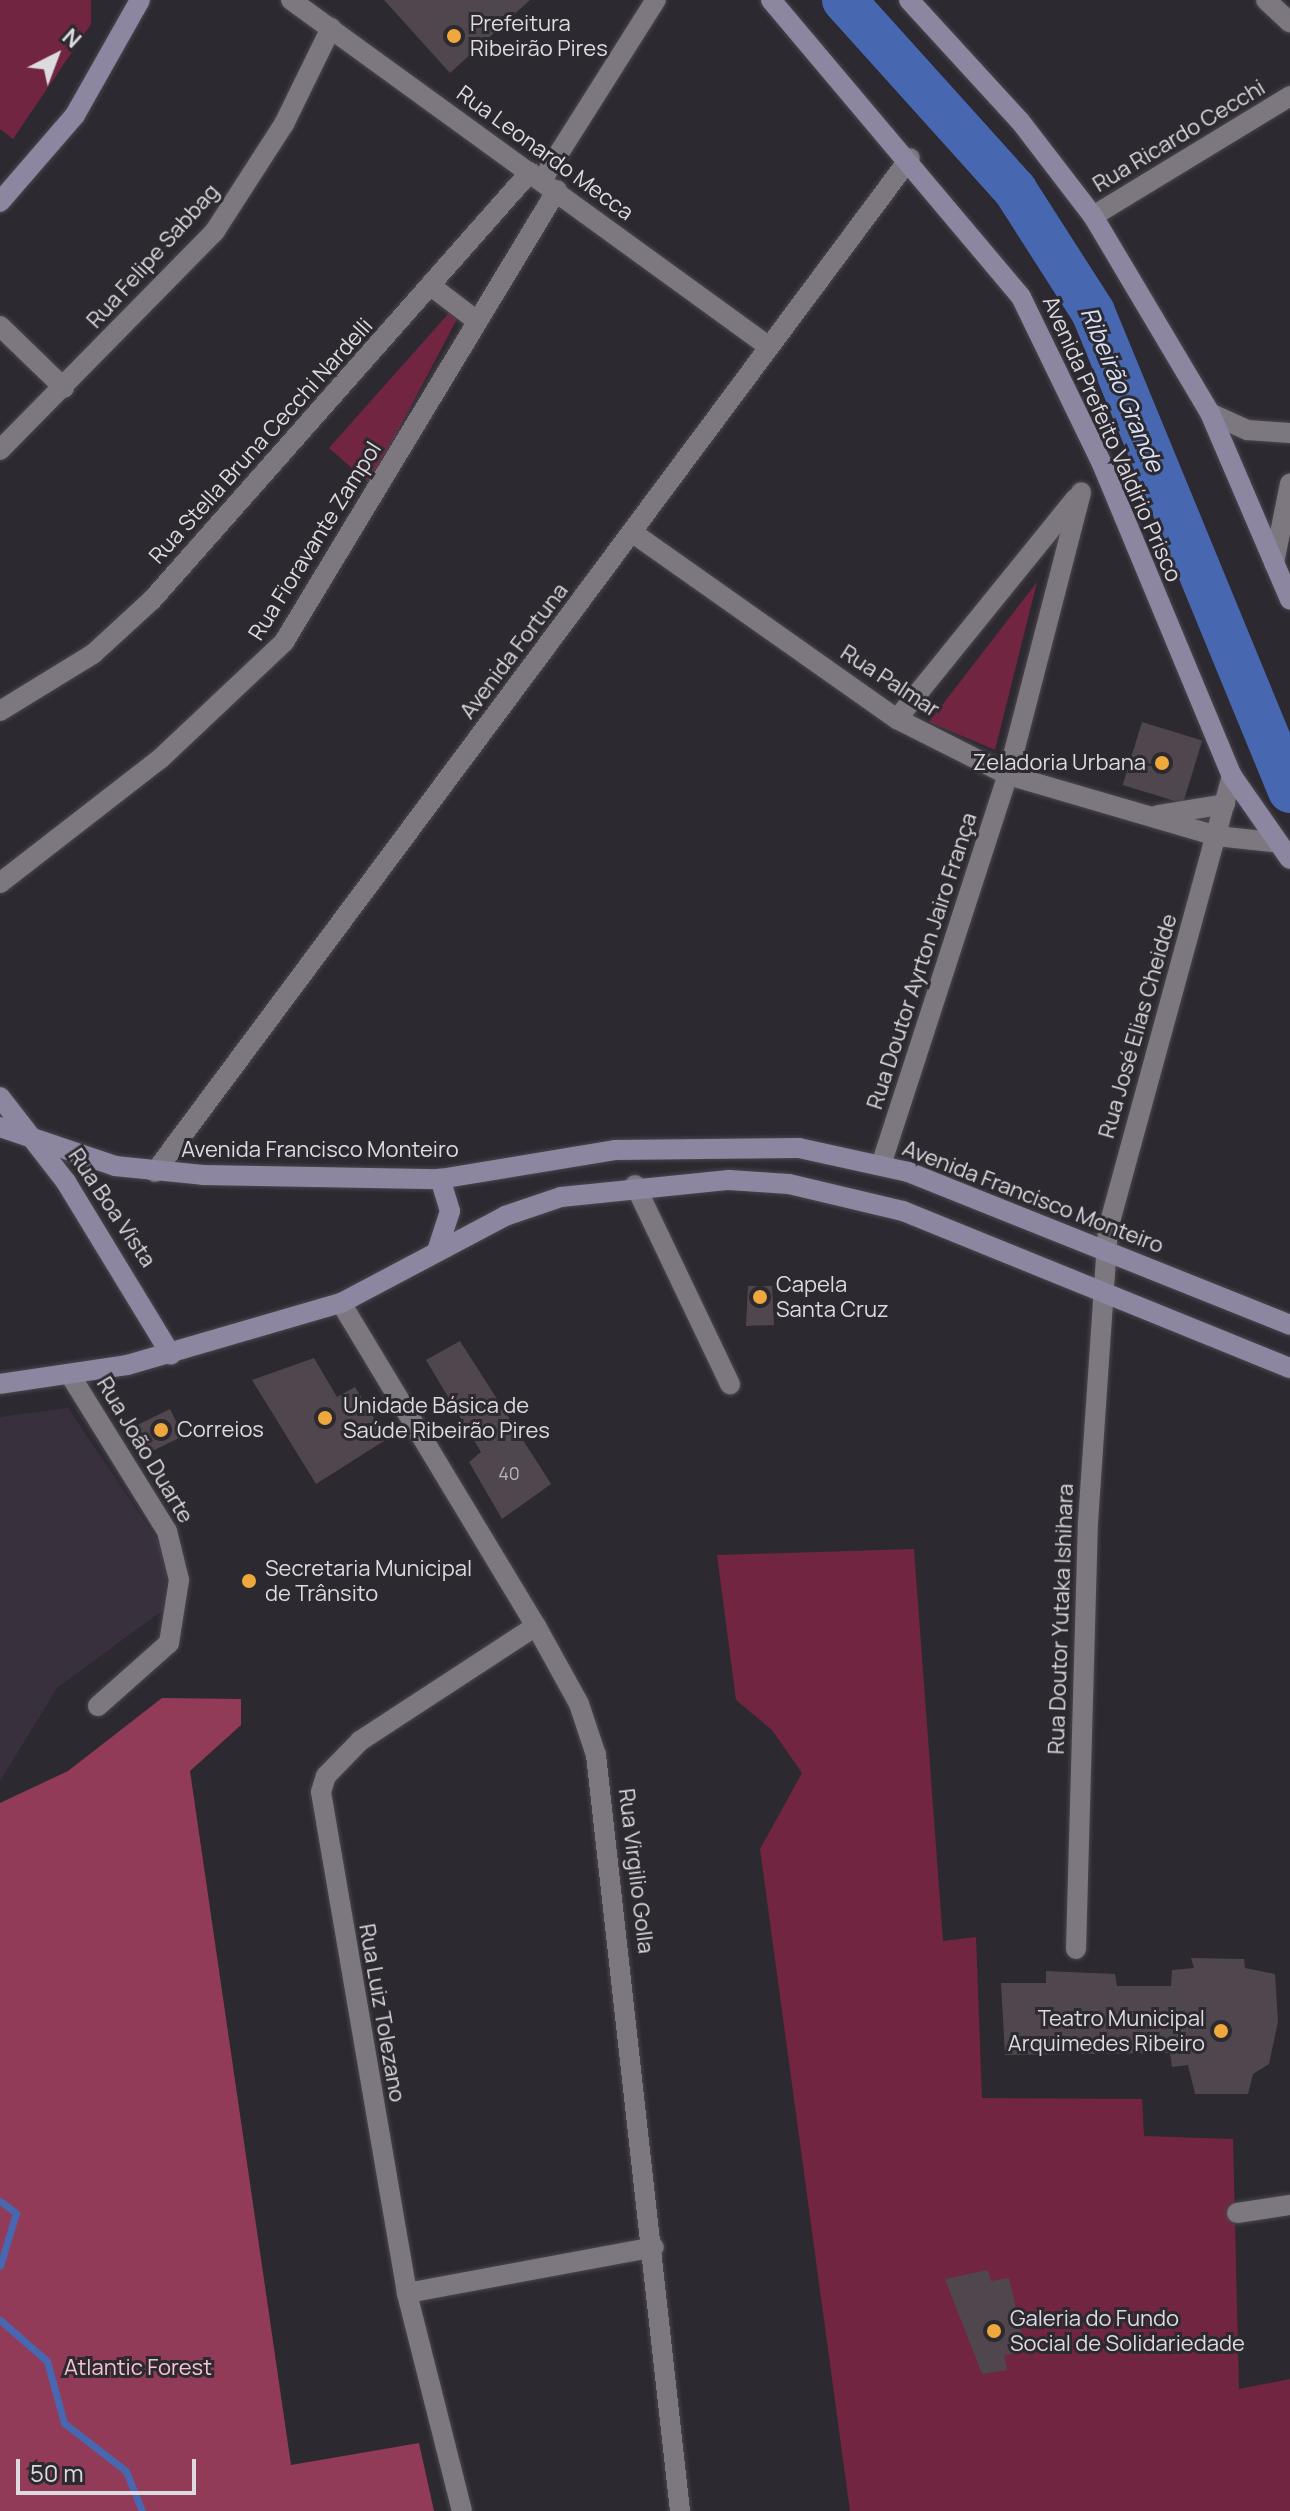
<!DOCTYPE html>
<meta charset="utf-8">
<style>
body{margin:0}
#map{position:relative;width:1290px;height:2511px;overflow:hidden;background:#2d2930;font-family:Manrope,sans-serif}
div>[style]{position:absolute}
.built>*{inset:0;background:#38313d}
.green>*{inset:0;background:#722541}
.forest>*{inset:0;background:#913b59}
.stream>*{height:7px;margin:-3.5px;padding:0 3.5px;transform-origin:3.5px;border-radius:3.5px;background:#4768b1}
.river>*{height:44px;margin:-22px;padding:0 22px;transform-origin:22px;border-radius:22px;background:#4768b1}
.building>*{inset:0;background:#4f474d;transform-origin:0 0}
.roads{filter:drop-shadow(0 0 2px #49464c) drop-shadow(0 0 2px #49464c)}
.street>*{height:20px;margin:-10px;padding:0 10px;transform-origin:10px;border-radius:10px;background:#7d7880}
.secondary>*{height:20px;margin:-10px;padding:0 10px;transform-origin:10px;border-radius:10px;background:#8c86a1}
.dots>*{width:22px;height:22px;translate:-50% -50%;box-sizing:border-box;border:4px solid #2d2930;border-radius:50%}
span{translate:-50% -50%;white-space:nowrap;text-align:center;line-height:1.15;-webkit-text-stroke:6px #2d2930;paint-order:stroke}
.number-label{font-size:18px;color:#bab5ba}
.number-label span{-webkit-text-stroke-width:0}
.poi-label{font-size:22px;color:#dddadf}
.left{translate:0 -50%;text-align:left}
.right{translate:-100% -50%;text-align:right}
.street-label{font-size:22px;color:#dddadf}
.park-label{font-size:22px;color:#f6c3d0}
.water-label{font-size:24px;color:#d8e3f7;font-style:italic}
.north{position:absolute;left:16px;top:16px;width:80px;height:80px;-webkit-text-stroke:6px #2d2930;paint-order:stroke;rotate:42deg;font-size:22px;font-weight:700;line-height:32px;text-align:center;color:#dddadf}
.north::after{content:'';display:block;margin:auto;width:28px;height:36px;background:#dddadf;clip-path:polygon(50% 0,100% 100%,50% 72%,0 100%)}
.scale{position:absolute;left:16px;top:2459px;width:180px;height:36px;box-sizing:border-box;border:4px solid #dddadf;border-top:0;padding-left:10px;font-size:24px;line-height:28px;white-space:nowrap;color:#dddadf;-webkit-text-stroke:6px #2d2930;paint-order:stroke}
</style>
<div id="map">
<div class="built">
<div style="clip-path:polygon(68px 1408px,168px 1556px,163px 1610px,57px 1688px,0 1781px,0 1417px)"></div>
</div>
<div class="green">
<div style="clip-path:polygon(0 0,91px 0,91px 24px,13px 139px,0 129px)"></div>
<div style="clip-path:polygon(449px 313px,457px 319px,370px 484px,329px 448px)"></div>
<div style="clip-path:polygon(1037px 582px,995px 750px,929px 722px)"></div>
<div style="clip-path:polygon(914px 1549px,943px 1941px,976px 1937px,982px 2098px,1142px 2099px,1144px 2136px,1233px 2139px,1239px 2389px,1290px 2379px,1290px 2511px,850px 2511px,760px 1849px,802px 1773px,772px 1730px,736px 1700px,717px 1555px)"></div>
</div>
<div class="forest">
<div style="clip-path:polygon(162px 1698px,241px 1699px,241px 1725px,190px 1771px,291px 2465px,419px 2443px,434px 2511px,0 2511px,0 1803px,68px 1771px)"></div>
</div>
<div class="stream">
<div style="left:0;top:2201px;width:20px;rotate:37deg"></div>
<div style="left:16px;top:2213px;width:55px;rotate:106.8deg"></div>
<div style="left:0;top:2320px;width:62px;rotate:41.1deg"></div>
<div style="left:47px;top:2361px;width:64px;rotate:74.7deg"></div>
<div style="left:64px;top:2423px;width:78px;rotate:37.7deg"></div>
<div style="left:126px;top:2471px;width:43px;rotate:68.2deg"></div>
</div>
<div class="river">
<div style="left:844px;top:0;width:256px;rotate:48deg"></div>
<div style="left:1015px;top:190px;width:145px;rotate:57.4deg"></div>
<div style="left:1093px;top:312px;width:518px;rotate:67.64deg"></div>
</div>
<div class="building">
<div style="clip-path:polygon(384px 0,530px 0,450px 73px)"></div>
<div style="left:1142px;top:722px;width:63px;height:66px;rotate:17deg"></div>
<div style="clip-path:polygon(748px 1286px,772px 1286px,774px 1325px,746px 1326px)"></div>
<div style="clip-path:polygon(460px 1341px,551px 1484px,502px 1519px,469px 1462px,481px 1452px,426px 1360px)"></div>
<div style="clip-path:polygon(314px 1358px,337px 1397px,355px 1387px,387px 1439px,316px 1484px,252px 1380px)"></div>
<div style="left:170px;top:1409px;width:30px;height:36px;rotate:64deg"></div>
<div style="clip-path:polygon(1191px 1958px,1244px 1959px,1245px 1968px,1275px 1974px,1278px 2022px,1269px 2064px,1253px 2074px,1248px 2094px,1195px 2094px,1188px 2065px,1172px 2067px,1170px 2053px,1005px 2055px,1001px 1983px,1046px 1983px,1046px 1971px,1115px 1974px,1117px 1986px,1171px 1986px,1172px 1970px,1194px 1968px)"></div>
<div style="clip-path:polygon(988px 2270px,991px 2281px,1009px 2278px,1026px 2351px,1004px 2355px,1007px 2370px,982px 2374px,945px 2279px)"></div>
</div>
<div class="roads">
<div class="street">
<div style="left:291px;top:0;width:589px;rotate:35.96deg"></div>
<div style="left:1266px;top:0;width:33px;rotate:43deg"></div>
<div style="left:542px;top:180px;width:213px;rotate:-57.7deg"></div>
<div style="left:1093px;top:216px;width:231px;rotate:-31.3deg"></div>
<div style="left:431px;top:286px;width:58px;rotate:37.3deg"></div>
<div style="left:0;top:326px;width:89px;rotate:44.1deg"></div>
<div style="left:1210px;top:413px;width:41px;rotate:24.7deg"></div>
<div style="left:1247px;top:430px;width:43px;rotate:4deg"></div>
<div style="left:0;top:450px;width:307px;rotate:-45.5deg"></div>
<div style="left:215px;top:231px;width:127px;rotate:-57.2deg"></div>
<div style="left:284px;top:124px;width:107px;rotate:-63.9deg"></div>
<div style="left:633px;top:533px;width:323px;rotate:35.2deg"></div>
<div style="left:897px;top:719px;width:124px;rotate:26.8deg"></div>
<div style="left:1008px;top:775px;width:218px;rotate:16.3deg"></div>
<div style="left:1217px;top:836px;width:55px;rotate:6.2deg"></div>
<div style="left:1274px;top:563px;width:81px;rotate:-78.6deg"></div>
<div style="left:0;top:711px;width:109px;rotate:-31.5deg"></div>
<div style="left:93px;top:654px;width:80px;rotate:-42.5deg"></div>
<div style="left:152px;top:600px;width:571px;rotate:-48.55deg"></div>
<div style="left:897px;top:719px;width:284px;rotate:-51deg"></div>
<div style="left:1158px;top:815px;width:68px;rotate:-9.3deg"></div>
<div style="left:0;top:883px;width:202px;rotate:-37.8deg"></div>
<div style="left:160px;top:759px;width:170px;rotate:-43.3deg"></div>
<div style="left:284px;top:642px;width:528px;rotate:-58.87deg"></div>
<div style="left:881px;top:1165px;width:410px;rotate:-72deg"></div>
<div style="left:1008px;top:775px;width:292px;rotate:-75.5deg"></div>
<div style="left:155px;top:1172px;width:1264px;rotate:-53.33deg"></div>
<div style="left:635px;top:1185px;width:221px;rotate:64.5deg"></div>
<div style="left:341px;top:1303px;width:377px;rotate:58.9deg"></div>
<div style="left:536px;top:1626px;width:89px;rotate:61.1deg"></div>
<div style="left:579px;top:1704px;width:54px;rotate:71.6deg"></div>
<div style="left:596px;top:1755px;width:761px;rotate:83.66deg"></div>
<div style="left:72px;top:1378px;width:180px;rotate:58.2deg"></div>
<div style="left:167px;top:1531px;width:50px;rotate:76.2deg"></div>
<div style="left:179px;top:1580px;width:64px;rotate:99deg"></div>
<div style="left:169px;top:1643px;width:95px;rotate:138.4deg"></div>
<div style="left:1076px;top:1949px;width:427px;rotate:-88.4deg"></div>
<div style="left:1088px;top:1522px;width:294px;rotate:-86.1deg"></div>
<div style="left:1108px;top:1229px;width:470px;rotate:-74.7deg"></div>
<div style="left:1237px;top:2213px;width:54px;rotate:-8.6deg"></div>
<div style="left:407px;top:2293px;width:251px;rotate:-10.5deg"></div>
<div style="left:462px;top:2511px;width:225px;rotate:-104.2deg"></div>
<div style="left:407px;top:2293px;width:508px;rotate:-99.74deg"></div>
<div style="left:321px;top:1792px;width:17px;rotate:-73deg"></div>
<div style="left:326px;top:1776px;width:49px;rotate:-45.8deg"></div>
<div style="left:360px;top:1741px;width:210px;rotate:-33.2deg"></div>
</div>
<div class="secondary">
<div style="left:771px;top:0;width:388px;rotate:49.9deg"></div>
<div style="left:1021px;top:297px;width:186px;rotate:64.1deg"></div>
<div style="left:1102px;top:464px;width:338px;rotate:67.4deg"></div>
<div style="left:1232px;top:776px;width:101px;rotate:55.1deg"></div>
<div style="left:909px;top:0;width:164px;rotate:47.5deg"></div>
<div style="left:1020px;top:121px;width:120px;rotate:52.5deg"></div>
<div style="left:1093px;top:216px;width:229px;rotate:59.3deg"></div>
<div style="left:1210px;top:413px;width:203px;rotate:66.8deg"></div>
<div style="left:0;top:202px;width:115px;rotate:-49.2deg"></div>
<div style="left:75px;top:115px;width:132px;rotate:-60.5deg"></div>
<div style="left:0;top:1097px;width:108px;rotate:52.2deg"></div>
<div style="left:66px;top:1182px;width:202px;rotate:58.7deg"></div>
<div style="left:0;top:1127px;width:121px;rotate:18.7deg"></div>
<div style="left:115px;top:1166px;width:88px;rotate:5.8deg"></div>
<div style="left:203px;top:1175px;width:237px;rotate:1deg"></div>
<div style="left:440px;top:1179px;width:177px;rotate:-9.4deg"></div>
<div style="left:615px;top:1150px;width:184px;rotate:-0.6deg"></div>
<div style="left:799px;top:1148px;width:112px;rotate:12.4deg"></div>
<div style="left:908px;top:1172px;width:412px;rotate:21.8deg"></div>
<div style="left:437px;top:1251px;width:42px;rotate:-72deg"></div>
<div style="left:450px;top:1211px;width:34px;rotate:-107deg"></div>
<div style="left:0;top:1384px;width:128px;rotate:-8.5deg"></div>
<div style="left:127px;top:1365px;width:223px;rotate:-16.2deg"></div>
<div style="left:341px;top:1303px;width:186px;rotate:-27.9deg"></div>
<div style="left:505px;top:1216px;width:59px;rotate:-18.7deg"></div>
<div style="left:561px;top:1197px;width:169px;rotate:-5.8deg"></div>
<div style="left:729px;top:1180px;width:60px;rotate:3.8deg"></div>
<div style="left:789px;top:1184px;width:117px;rotate:13.3deg"></div>
<div style="left:903px;top:1211px;width:418px;rotate:22.1deg"></div>
</div>
</div>
<div class="dots">
<div style="left:454px;top:36px;background:#eea83c"></div>
<div style="left:1162px;top:763px;background:#eea83c"></div>
<div style="left:760px;top:1297px;background:#eea83c"></div>
<div style="left:325px;top:1418px;background:#eea83c"></div>
<div style="left:161px;top:1430px;background:#eea83c"></div>
<div style="left:249px;top:1581px;background:#eea83c"></div>
<div style="left:1221px;top:2031px;background:#eea83c"></div>
<div style="left:994px;top:2331px;background:#eea83c"></div>
</div>
<div class="number-label">
<span style="left:509px;top:1473px">40</span>
</div>
<div class="poi-label">
<span class="left" style="left:470px;top:36px">Prefeitura<br>Ribeirão Pires</span>
<span class="right" style="left:1146px;top:763px">Zeladoria Urbana</span>
<span class="left" style="left:776px;top:1297px">Capela<br>Santa Cruz</span>
<span class="left" style="left:343px;top:1418px">Unidade Básica de<br>Saúde Ribeirão Pires</span>
<span class="left" style="left:177px;top:1430px">Correios</span>
<span class="left" style="left:265px;top:1581px">Secretaria Municipal<br>de Trânsito</span>
<span class="right" style="left:1205px;top:2031px">Teatro Municipal<br>Arquimedes Ribeiro</span>
<span class="left" style="left:1010px;top:2331px">Galeria do Fundo<br>Social de Solidariedade</span>
</div>
<div class="street-label">
<span style="left:1179px;top:136px;rotate:-31deg">Rua Ricardo Cecchi</span>
<span style="left:545px;top:153px;rotate:36deg">Rua Leonardo Mecca</span>
<span style="left:153px;top:256px;rotate:-48deg">Rua Felipe Sabbag</span>
<span style="left:1112px;top:439px;rotate:66deg">Avenida Prefeito Valdírio Prisco</span>
<span style="left:261px;top:441px;rotate:-48deg">Rua Stella Bruna Cecchi Nardelli</span>
<span style="left:315px;top:541px;rotate:-58deg">Rua Fioravante Zampol</span>
<span style="left:514px;top:651px;rotate:-53deg">Avenida Fortuna</span>
<span style="left:890px;top:681px;rotate:33deg">Rua Palmar</span>
<span style="left:922px;top:961px;rotate:-72deg">Rua Doutor Ayrton Jairo França</span>
<span style="left:1138px;top:1026px;rotate:-74deg">Rua José Elias Cheidde</span>
<span style="left:320px;top:1150px">Avenida Francisco Monteiro</span>
<span style="left:1033px;top:1197px;rotate:21deg">Avenida Francisco Monteiro</span>
<span style="left:112px;top:1208px;rotate:56deg">Rua Boa Vista</span>
<span style="left:145px;top:1450px;rotate:59deg">Rua João Duarte</span>
<span style="left:1061px;top:1619px;rotate:-88deg">Rua Doutor Yutaka Ishihara</span>
<span style="left:636px;top:1871px;rotate:83deg">Rua Virgilio Golla</span>
<span style="left:382px;top:2013px;rotate:80deg">Rua Luiz Tolezano</span>
</div>
<div class="park-label">
<span style="left:138px;top:2368px">Atlantic Forest</span>
</div>
<div class="water-label">
<span style="left:1123px;top:389px;rotate:67deg">Ribeirão Grande</span>
</div>
<div class="north">N</div>
<div class="scale">50 m</div>
</div>
